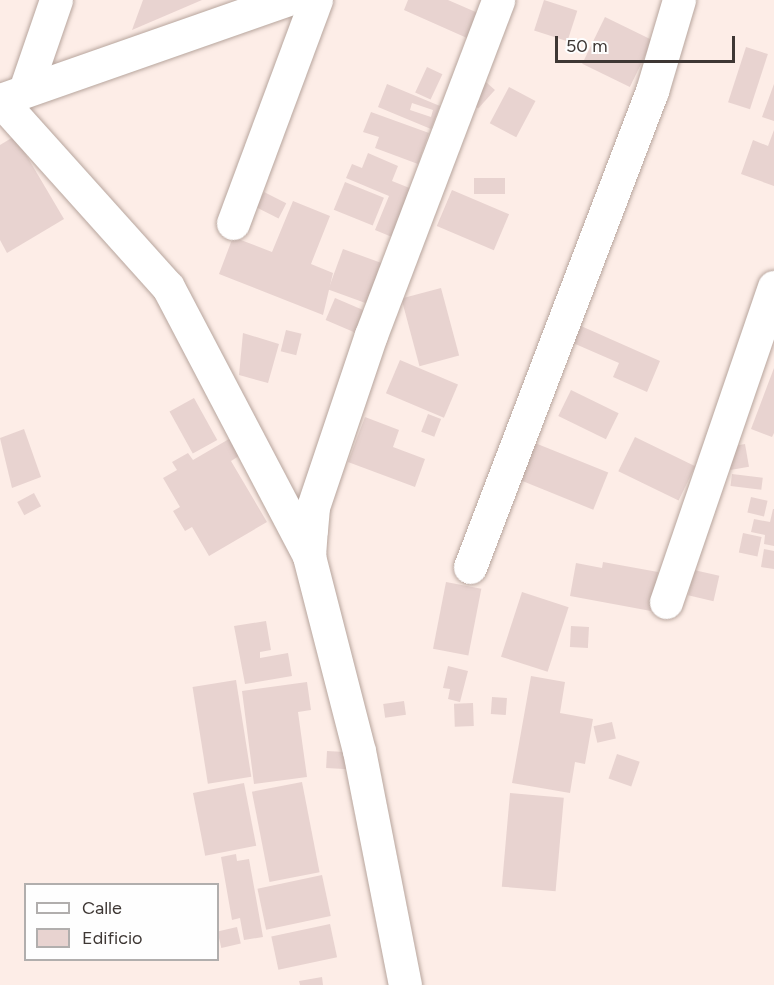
<!DOCTYPE html>
<style>
body{margin:0}
#map{position:relative;width:774px;height:985px;overflow:hidden;background:#fdede7;font-family:Figtree,sans-serif}
div>[style]{position:absolute}
.building>*{inset:0;background:#e8d3d0;transform-origin:0 0}
.roads{filter:drop-shadow(0 0 2px #b7a59d) drop-shadow(0 0 2px #b7a59d)}
.minor>*{height:33px;margin:-16.5px;padding:0 16.5px;transform-origin:16.5px;border-radius:16.5px;background:#fff}
span{translate:-50% -50%;white-space:nowrap;text-align:center;line-height:1.15;-webkit-text-stroke:4.5px #fefefe;paint-order:stroke}
.legend{position:absolute;left:24px;top:883px;width:195px;height:78px;box-sizing:border-box;background:#fefefe;border:2px solid #b1aead;margin:0;padding:8px 10px;list-style:none;font-size:18px;color:#3e3734}
.legend li{display:flex;align-items:center;gap:12px;height:30px}
.legend b{width:30px;border:2px solid #b1aead}
.scale{position:absolute;left:555px;top:36px;width:180px;height:27px;box-sizing:border-box;border:3px solid #3e3734;border-top:0;padding-left:8px;font-size:18px;line-height:21px;white-space:nowrap;color:#3e3734;-webkit-text-stroke:4px #fefefe;paint-order:stroke}
</style>
<div id="map">
<div class="building">
<div style="clip-path:polygon(143px 0,202px 0,132px 30px)"></div>
<div style="clip-path:polygon(408px 0,448px 0,478px 13px,467px 38px,404px 10px)"></div>
<div style="left:544px;top:0;width:35px;height:32px;rotate:18deg"></div>
<div style="left:605px;top:17px;width:53px;height:52px;rotate:26deg"></div>
<div style="left:746px;top:47px;width:23px;height:58px;rotate:18deg"></div>
<div style="left:427px;top:67px;width:17px;height:28px;rotate:25deg"></div>
<div style="left:486px;top:82px;width:12px;height:25px;rotate:42deg"></div>
<div style="clip-path:polygon(evenodd,387px 84px,440px 106px,431px 129px,378px 107px,387px 84px,412px 103px,433px 110px,431px 117px,410px 110px,412px 103px)"></div>
<div style="clip-path:polygon(774px 84px,774px 121px,762px 117px)"></div>
<div style="left:509px;top:87px;width:30px;height:41px;rotate:28deg"></div>
<div style="clip-path:polygon(371px 112px,429px 133px,418px 164px,375px 148px,379px 137px,363px 132px)"></div>
<div style="clip-path:polygon(774px 130px,774px 186px,741px 174px,753px 140px,768px 146px)"></div>
<div style="clip-path:polygon(15px 136px,64px 219px,7px 253px,0 240px,0 145px)"></div>
<div style="clip-path:polygon(368px 153px,398px 166px,392px 181px,412px 189px,392px 237px,375px 230px,389px 196px,346px 178px,352px 164px,362px 168px)"></div>
<div style="left:474px;top:178px;width:31px;height:16px"></div>
<div style="left:345px;top:182px;width:42px;height:30px;rotate:22deg"></div>
<div style="left:452px;top:190px;width:62px;height:39px;rotate:23deg"></div>
<div style="left:264px;top:192px;width:25px;height:17px;rotate:27deg"></div>
<div style="clip-path:polygon(293px 201px,330px 216px,311px 264px,333px 273px,323px 315px,219px 274px,233px 237px,272px 252px)"></div>
<div style="left:343px;top:249px;width:41px;height:43px;rotate:20deg"></div>
<div style="left:441px;top:288px;width:70px;height:41px;rotate:75deg"></div>
<div style="left:335px;top:298px;width:33px;height:24px;rotate:23deg"></div>
<div style="clip-path:polygon(581px 326px,660px 361px,647px 392px,613px 377px,619px 363px,573px 343px)"></div>
<div style="left:286px;top:330px;width:16px;height:22px;rotate:14deg"></div>
<div style="clip-path:polygon(243px 333px,279px 344px,268px 383px,239px 375px)"></div>
<div style="left:400px;top:360px;width:63px;height:36px;rotate:23deg"></div>
<div style="clip-path:polygon(774px 368px,774px 433px,772px 437px,751px 429px)"></div>
<div style="left:571px;top:390px;width:53px;height:29px;rotate:26deg"></div>
<div style="left:194px;top:398px;width:48px;height:28px;rotate:61deg"></div>
<div style="left:428px;top:414px;width:14px;height:19px;rotate:21deg"></div>
<div style="clip-path:polygon(365px 417px,399px 430px,393px 447px,425px 459px,415px 487px,348px 462px)"></div>
<div style="clip-path:polygon(24px 429px,41px 477px,12px 488px,0 438px)"></div>
<div style="left:635px;top:437px;width:67px;height:38px;rotate:26deg"></div>
<div style="clip-path:polygon(229px 439px,239px 456px,231px 461px,267px 522px,209px 556px,192px 527px,185px 531px,173px 511px,180px 507px,163px 478px,177px 470px,172px 462px,188px 453px,193px 460px)"></div>
<div style="left:535px;top:443px;width:79px;height:40px;rotate:22deg"></div>
<div style="left:745px;top:444px;width:23px;height:19px;rotate:80deg"></div>
<div style="left:732px;top:474px;width:31px;height:12px;rotate:7deg"></div>
<div style="left:34px;top:493px;width:15px;height:19px;rotate:62deg"></div>
<div style="left:751px;top:497px;width:17px;height:16px;rotate:13deg"></div>
<div style="clip-path:polygon(773px 509px,774px 509px,774px 546px,764px 544px,765px 535px,751px 532px,754px 519px,770px 522px)"></div>
<div style="left:743px;top:533px;width:19px;height:20px;rotate:12deg"></div>
<div style="clip-path:polygon(764px 549px,774px 551px,774px 569px,761px 567px)"></div>
<div style="clip-path:polygon(603px 562px,658px 572px,651px 611px,570px 596px,576px 563px,602px 568px)"></div>
<div style="left:694px;top:570px;width:26px;height:26px;rotate:13deg"></div>
<div style="left:446px;top:582px;width:36px;height:68px;rotate:11deg"></div>
<div style="left:522px;top:592px;width:49px;height:68px;rotate:18deg"></div>
<div style="clip-path:polygon(266px 621px,271px 650px,260px 652px,260px 658px,288px 653px,292px 676px,245px 684px,234px 626px)"></div>
<div style="left:571px;top:626px;width:18px;height:21px;rotate:3deg"></div>
<div style="clip-path:polygon(448px 666px,468px 671px,460px 702px,448px 699px,450px 689px,443px 688px)"></div>
<div style="clip-path:polygon(531px 676px,565px 682px,560px 713px,593px 719px,585px 764px,575px 762px,570px 793px,512px 783px)"></div>
<div style="left:236px;top:680px;width:98px;height:44px;rotate:81deg"></div>
<div style="clip-path:polygon(307px 682px,311px 710px,298px 712px,307px 777px,254px 784px,242px 691px)"></div>
<div style="left:492px;top:697px;width:15px;height:17px;rotate:4deg"></div>
<div style="left:404px;top:701px;width:14px;height:21px;rotate:82deg"></div>
<div style="left:473px;top:703px;width:23px;height:19px;rotate:88deg"></div>
<div style="left:612px;top:722px;width:17px;height:19px;rotate:77deg"></div>
<div style="left:327px;top:751px;width:22px;height:17px;rotate:3deg"></div>
<div style="left:617px;top:754px;width:24px;height:26px;rotate:19deg"></div>
<div style="left:302px;top:782px;width:92px;height:51px;rotate:79deg"></div>
<div style="left:244px;top:783px;width:64px;height:52px;rotate:79deg"></div>
<div style="left:510px;top:793px;width:54px;height:94px;rotate:5deg"></div>
<div style="clip-path:polygon(236px 854px,237px 861px,249px 859px,263px 937px,244px 940px,240px 918px,232px 920px,221px 857px)"></div>
<div style="left:322px;top:875px;width:42px;height:66px;rotate:78deg"></div>
<div style="left:330px;top:924px;width:34px;height:60px;rotate:78deg"></div>
<div style="left:237px;top:927px;width:17px;height:20px;rotate:77deg"></div>
<div style="clip-path:polygon(322px 977px,323px 985px,300px 985px,299px 981px)"></div>
</div>
<div class="roads">
<div class="minor">
<div style="left:25px;top:90px;width:95px;rotate:-71deg"></div>
<div style="left:0;top:100px;width:251px;rotate:48.1deg"></div>
<div style="left:168px;top:287px;width:304px;rotate:62.3deg"></div>
<div style="left:0;top:100px;width:303px;rotate:-19.3deg"></div>
<div style="left:233px;top:223px;width:238px;rotate:-69.6deg"></div>
<div style="left:470px;top:567px;width:510px;rotate:-69.08deg"></div>
<div style="left:652px;top:91px;width:95px;rotate:-73.5deg"></div>
<div style="left:666px;top:602px;width:333px;rotate:-71.1deg"></div>
<div style="left:405px;top:985px;width:238px;rotate:-101.1deg"></div>
<div style="left:359px;top:751px;width:201px;rotate:-104.4deg"></div>
<div style="left:309px;top:556px;width:26px;rotate:-86deg"></div>
<div style="left:311px;top:530px;width:23px;rotate:-85deg"></div>
<div style="left:313px;top:507px;width:182px;rotate:-71.4deg"></div>
<div style="left:371px;top:335px;width:358px;rotate:-69.2deg"></div>
</div>
</div>
<ul class="legend">
<li><b style="height:8px;background:#fff"></b>Calle</li>
<li><b style="height:16px;background:#e8d3d0"></b>Edificio</li>
</ul>
<div class="scale">50 m</div>
</div>
